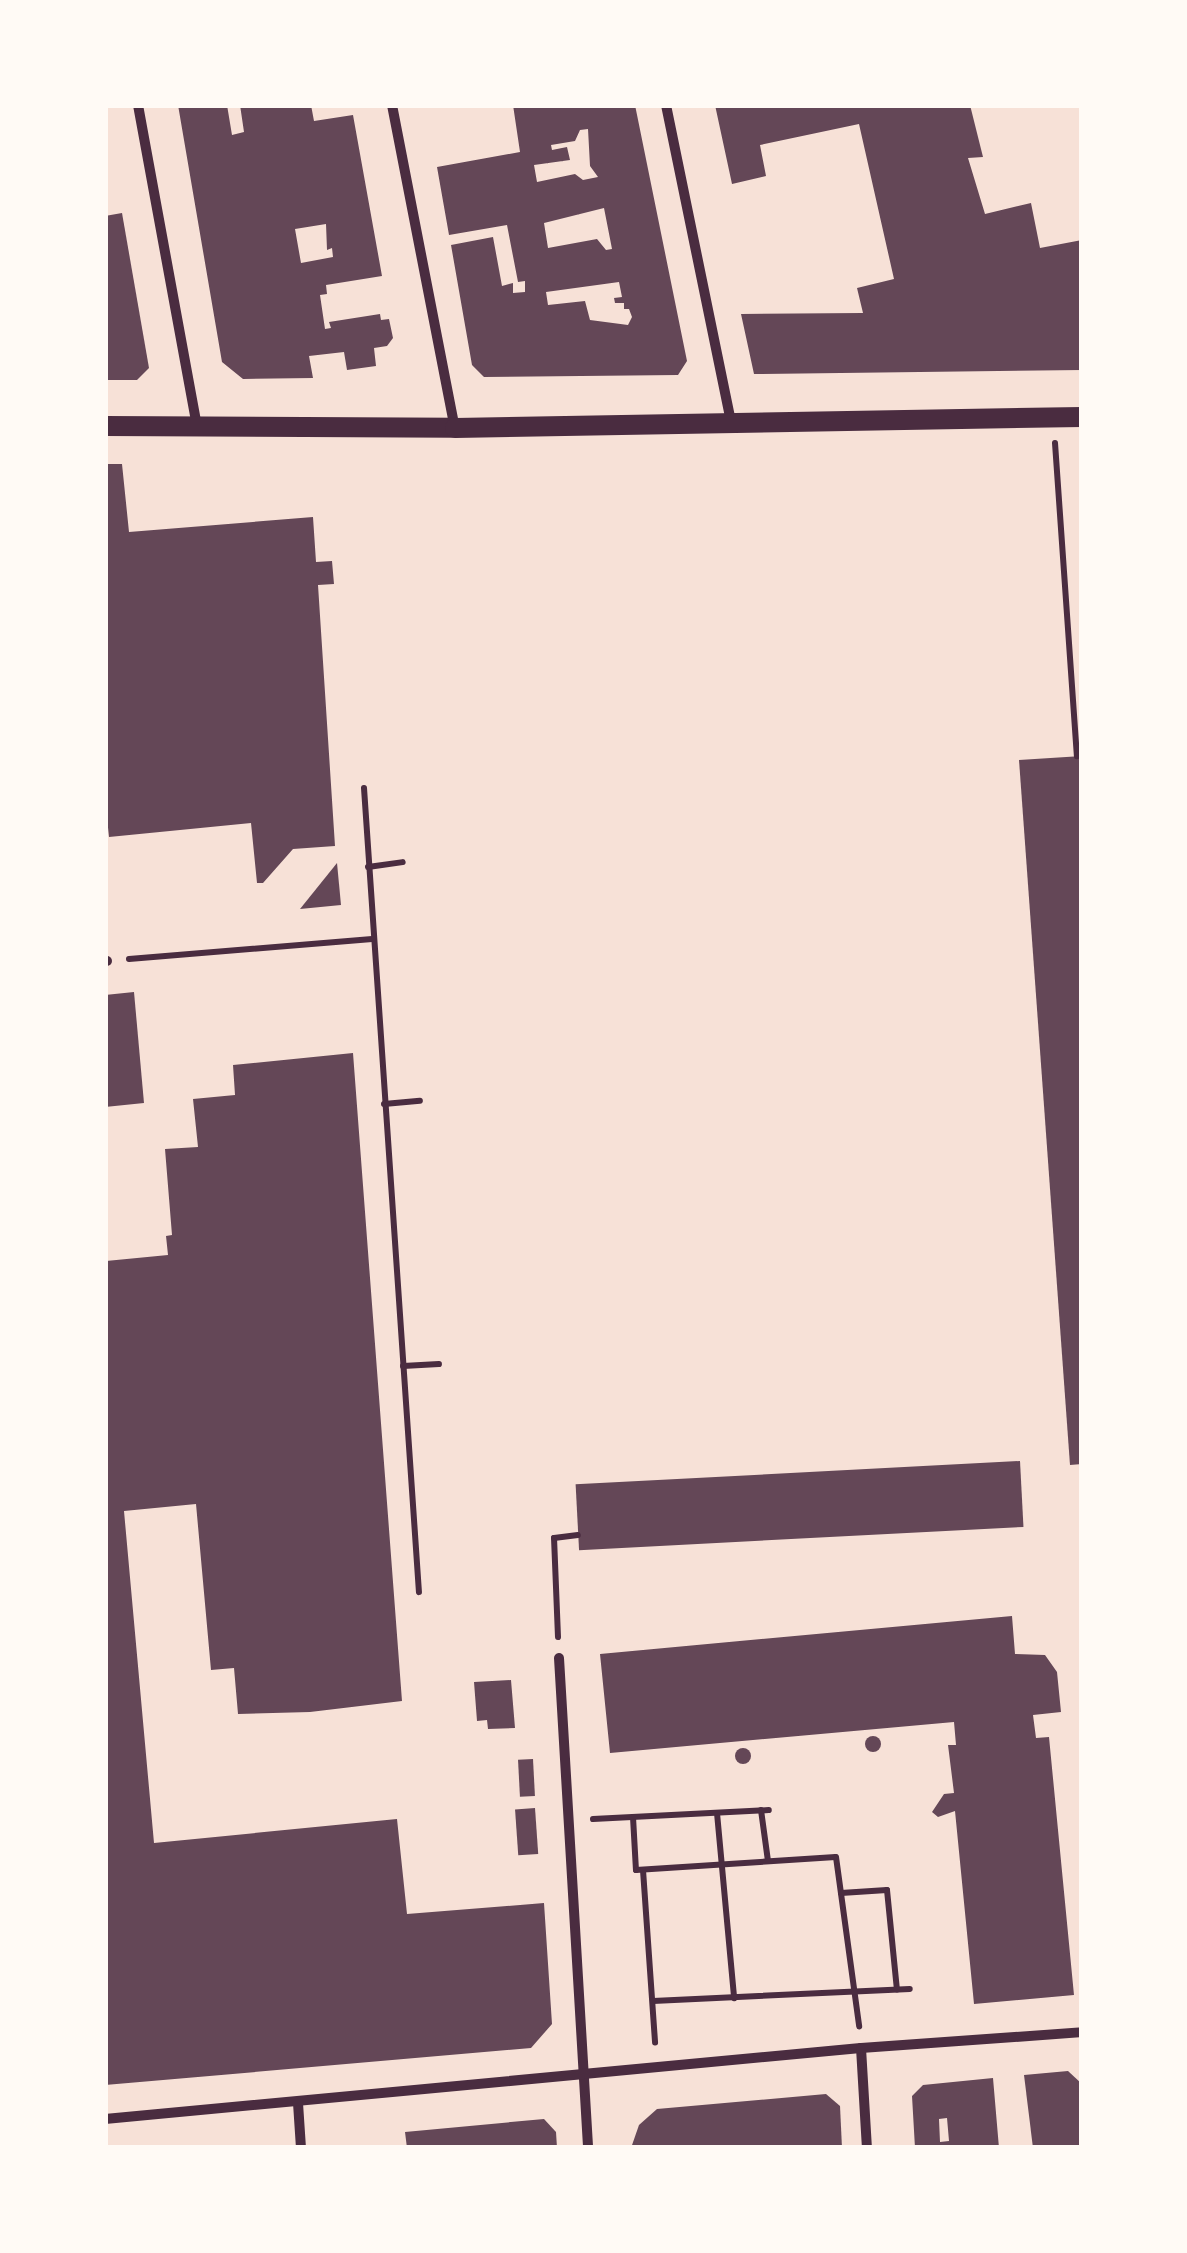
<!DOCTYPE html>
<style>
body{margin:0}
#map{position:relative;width:1187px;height:2253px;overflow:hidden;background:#f7e1d7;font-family:"Source Sans 3",sans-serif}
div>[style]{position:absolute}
.building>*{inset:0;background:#644757;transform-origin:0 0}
.round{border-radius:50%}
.path>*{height:6px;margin:-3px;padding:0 3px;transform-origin:3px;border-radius:3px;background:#4a2c40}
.minor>*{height:10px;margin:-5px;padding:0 5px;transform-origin:5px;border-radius:5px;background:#4a2c40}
.secondary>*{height:20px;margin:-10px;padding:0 10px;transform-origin:10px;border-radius:10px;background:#4a2c40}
span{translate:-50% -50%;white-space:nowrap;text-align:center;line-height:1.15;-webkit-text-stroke:10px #fffaf5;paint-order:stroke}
.frame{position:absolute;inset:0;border:108px solid #fffaf5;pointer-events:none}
</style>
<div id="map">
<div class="building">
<div style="clip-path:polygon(evenodd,178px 105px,227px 105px,232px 135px,244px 132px,240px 105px,311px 105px,314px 121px,353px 115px,382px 276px,326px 285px,327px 294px,320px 295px,325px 329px,331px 328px,329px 322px,380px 314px,381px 320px,389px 319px,393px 338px,387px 346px,374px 348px,376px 366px,347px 370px,344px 352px,309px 356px,313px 378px,243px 379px,222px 362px,178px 105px,326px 224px,327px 250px,332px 248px,333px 257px,301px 263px,295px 229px,326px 224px)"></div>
<div style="clip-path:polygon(evenodd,513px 105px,635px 105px,687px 361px,678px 375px,484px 377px,472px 365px,451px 245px,493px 237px,502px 286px,513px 283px,513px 293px,525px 292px,525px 281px,518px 282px,507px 225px,449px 235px,437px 167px,520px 152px,513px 105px,588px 129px,590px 166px,598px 177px,583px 180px,575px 174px,537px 182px,534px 165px,570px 160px,567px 147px,552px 150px,551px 145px,575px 141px,580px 130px,588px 129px,513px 105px,604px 208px,612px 249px,606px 250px,597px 239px,548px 248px,544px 223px,604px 208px,513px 105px,619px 282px,622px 297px,614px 298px,615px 303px,624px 303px,624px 309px,629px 309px,632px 317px,628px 325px,590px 320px,585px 301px,548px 305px,546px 292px,619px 282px)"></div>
<div style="clip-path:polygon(715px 105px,970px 105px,983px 157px,968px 158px,985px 214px,1031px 203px,1040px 248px,1082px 240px,1082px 370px,754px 374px,741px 314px,863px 313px,857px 288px,894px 279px,859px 124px,760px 145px,766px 176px,732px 184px)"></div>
<div style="clip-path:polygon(122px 213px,149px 368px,137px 380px,105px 380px,105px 216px)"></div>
<div style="clip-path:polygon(105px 464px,122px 464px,129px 532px,313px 517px,316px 562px,332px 561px,334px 584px,318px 585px,335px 846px,293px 849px,263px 883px,257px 883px,251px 823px,109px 837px,105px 799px)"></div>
<div style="clip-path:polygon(1082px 756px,1082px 1464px,1070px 1465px,1019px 760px)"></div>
<div style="clip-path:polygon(337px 863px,341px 905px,300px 909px)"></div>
<div style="clip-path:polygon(134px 992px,144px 1103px,105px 1107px,105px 995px)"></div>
<div style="clip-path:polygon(353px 1053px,402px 1701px,310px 1712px,238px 1714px,234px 1668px,211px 1670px,196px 1504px,124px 1511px,154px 1843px,397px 1819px,407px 1914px,544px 1903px,552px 2024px,531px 2048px,105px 2085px,106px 1261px,168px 1255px,166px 1236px,172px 1235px,165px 1149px,198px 1147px,193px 1099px,235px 1095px,233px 1065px)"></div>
<div style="left:1020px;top:1461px;width:66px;height:445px;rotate:87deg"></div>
<div style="clip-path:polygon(1012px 1616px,1015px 1654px,1045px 1655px,1057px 1672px,1061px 1712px,1033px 1715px,1036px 1738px,1049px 1737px,1074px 1995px,974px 2004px,955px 1811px,938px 1817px,932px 1812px,944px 1794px,954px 1793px,948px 1745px,956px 1745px,954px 1722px,610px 1753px,600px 1654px)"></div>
<div style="clip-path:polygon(511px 1680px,515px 1728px,488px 1729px,487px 1720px,477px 1721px,474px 1682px)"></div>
<div class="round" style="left:865px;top:1736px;width:16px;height:16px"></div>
<div class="round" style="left:735px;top:1748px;width:16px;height:16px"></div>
<div style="left:533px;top:1759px;width:37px;height:15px;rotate:87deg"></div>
<div style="left:535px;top:1808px;width:46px;height:20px;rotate:86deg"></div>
<div style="clip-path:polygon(1068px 2071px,1082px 2084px,1082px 2148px,1033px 2148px,1024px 2075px)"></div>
<div style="clip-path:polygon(evenodd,993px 2078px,999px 2148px,915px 2148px,912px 2096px,923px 2085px,993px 2078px,947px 2118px,949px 2141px,940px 2142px,939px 2119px,947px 2118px)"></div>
<div style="clip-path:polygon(826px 2094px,840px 2106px,842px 2148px,631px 2148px,639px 2125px,657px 2109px)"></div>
<div style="clip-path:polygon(544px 2119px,556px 2132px,557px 2148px,407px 2148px,405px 2132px)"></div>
</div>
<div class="path">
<div style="left:1055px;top:443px;width:314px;rotate:86deg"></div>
<div style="left:364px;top:788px;width:806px;rotate:86.09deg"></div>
<div style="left:368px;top:867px;width:35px;rotate:-8deg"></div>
<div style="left:129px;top:959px;width:244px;rotate:-4.7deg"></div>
<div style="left:384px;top:1104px;width:36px;rotate:-5deg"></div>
<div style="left:403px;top:1366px;width:36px;rotate:-3deg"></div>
<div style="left:558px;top:1637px;width:99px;rotate:-92.3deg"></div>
<div style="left:554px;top:1538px;width:24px;rotate:-7deg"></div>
<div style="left:761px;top:1810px;width:51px;rotate:82.2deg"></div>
<div style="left:717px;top:1813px;width:186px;rotate:84.7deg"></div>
<div style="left:633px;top:1817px;width:53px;rotate:86.8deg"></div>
<div style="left:636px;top:1870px;width:200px;rotate:-3.7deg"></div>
<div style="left:836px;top:1857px;width:171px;rotate:82.2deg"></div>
<div style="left:593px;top:1819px;width:176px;rotate:-2.9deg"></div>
<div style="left:643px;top:1870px;width:173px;rotate:86deg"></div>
<div style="left:841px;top:1893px;width:46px;rotate:-3.7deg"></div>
<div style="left:887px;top:1890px;width:100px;rotate:84.3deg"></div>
<div style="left:653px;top:2001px;width:257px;rotate:-2.7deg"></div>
</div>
<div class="minor">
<div style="left:138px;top:105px;width:327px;rotate:79.6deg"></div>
<div style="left:392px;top:105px;width:329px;rotate:79deg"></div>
<div style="left:666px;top:105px;width:324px;rotate:78.4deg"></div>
<div style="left:105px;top:961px;width:2px"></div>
<div style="left:559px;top:1658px;width:491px;rotate:86.6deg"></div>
<div style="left:861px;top:2048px;width:100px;rotate:86.6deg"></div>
<div style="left:298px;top:2103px;width:45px;rotate:86.2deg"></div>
<div style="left:105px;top:2119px;width:759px;rotate:-5.37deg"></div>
<div style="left:861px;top:2048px;width:222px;rotate:-4.1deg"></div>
</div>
<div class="secondary">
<div style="left:105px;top:426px;width:350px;rotate:0.3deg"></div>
<div style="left:455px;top:428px;width:627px;rotate:-1.01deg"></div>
</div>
<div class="frame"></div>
</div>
